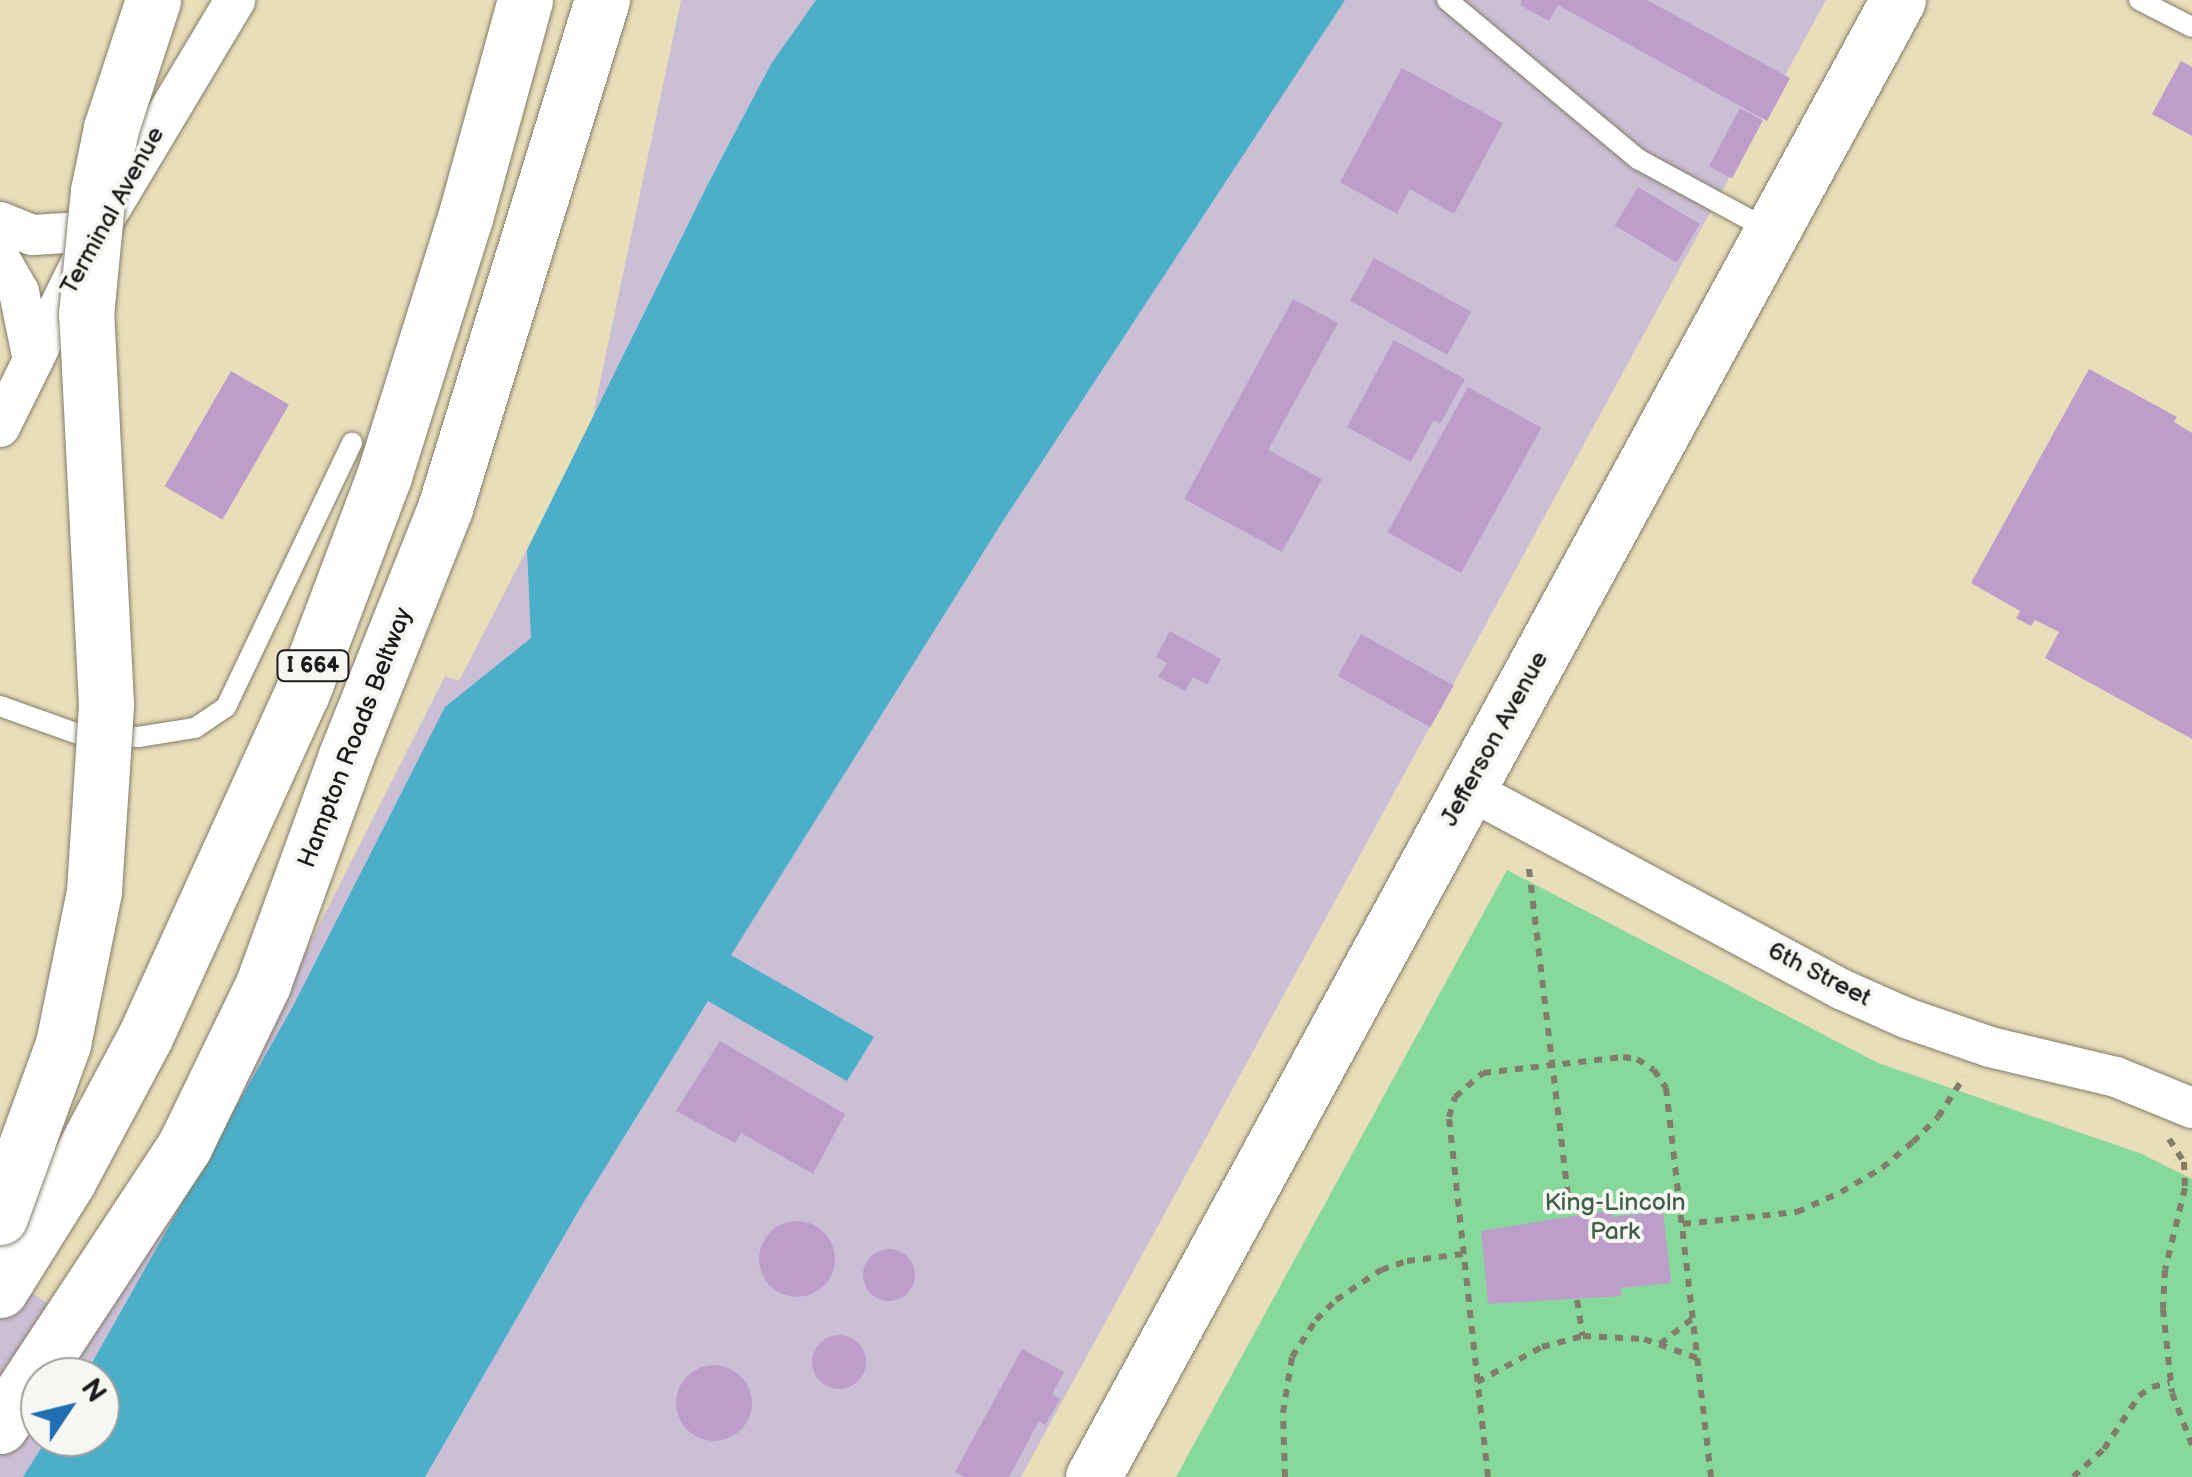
<!DOCTYPE html>
<style>
body{margin:0}
#map{position:relative;width:2192px;height:1477px;overflow:hidden;background:#e8deb9;font-family:"Balsamiq Sans",sans-serif}
div>[style]{position:absolute}
.industrial>*{inset:0;background:#cbbfd6}
.green>*{inset:0;background:#86d99b}
.water>*{inset:0;background:#4bafca}
.building>*{inset:0;background:#bd9dc9;transform-origin:0 0}
.round{border-radius:50%}
.path>*{height:6px;margin-top:-3px;transform-origin:0;background:repeating-linear-gradient(90deg,#827d6a 0 8px,transparent 0 16px)}
.roads{filter:drop-shadow(0 0 2px #827d6a) drop-shadow(0 0 2px #827d6a)}
.lane>*{height:20px;margin:-10px;padding:0 10px;transform-origin:10px;border-radius:10px;background:#fff}
.street>*{height:40px;margin:-20px;padding:0 20px;transform-origin:20px;border-radius:20px;background:#fff}
.secondary>*{height:55px;margin:-27.5px;padding:0 27.5px;transform-origin:27.5px;border-radius:27.5px;background:#fff}
.highway>*{height:55px;margin:-27.5px;padding:0 27.5px;transform-origin:27.5px;border-radius:27.5px;background:#fff}
.bridges{filter:drop-shadow(0 0 2px #827d6a) drop-shadow(0 0 2px #827d6a)}
.highway-bridge>*{height:55px;margin:-27.5px;padding:0 27.5px;transform-origin:27.5px;border-radius:27.5px;background:#fff}
span{translate:-50% -50%;white-space:nowrap;text-align:center;line-height:1.15;-webkit-text-stroke:8px #f6f6f2;paint-order:stroke}
.shield-label span{padding:2px 8px;background:#f6f6f2;border:2px solid;border-radius:8px;-webkit-text-stroke-width:0}
.shield-label{font-size:22px;color:#1c1c1c;font-weight:700}
.street-label{font-size:25px;color:#1c1c1c}
.park-label{font-size:25px;color:#415e48}
.north{position:absolute;left:20px;top:1357px;width:100px;height:100px;box-sizing:border-box;background:#f6f6f2;border:2px solid #9f9f9c;border-radius:50%;rotate:55deg;font-size:28px;font-weight:700;line-height:40px;text-align:center;color:#1c1c1c}
.north::after{content:'';display:block;margin:auto;width:35px;height:45px;background:#1f6fb2;clip-path:polygon(50% 0,100% 100%,50% 72%,0 100%)}
</style>
<div id="map">
<div class="industrial">
<div style="clip-path:polygon(evenodd,681px 0,1826px 0,1021px 1477px,0 1477px,0 1273px,89px 1329px,212px 1137px,445px 676px,459px 681px,591px 425px,681px 0,40px 1377px,100px 1377px,100px 1437px,40px 1437px,40px 1377px)"></div>
</div>
<div class="green">
<div style="clip-path:polygon(1507px 870px,1878px 1063px,2142px 1154px,2192px 1179px,2192px 1477px,1176px 1477px)"></div>
</div>
<div class="water">
<div style="clip-path:polygon(816px 0,1345px 0,1001px 524px,731px 955px,874px 1037px,847px 1081px,708px 1001px,579px 1210px,425px 1477px,23px 1477px,48px 1437px,100px 1437px,100px 1377px,84px 1377px,292px 1008px,445px 707px,531px 638px,527px 550px,709px 182px,771px 64px)"></div>
</div>
<div class="building">
<div style="clip-path:polygon(1522px 0,1647px 0,1790px 78px,1767px 121px,1558px 5px,1549px 21px,1520px 5px)"></div>
<div style="clip-path:polygon(2181px 61px,2192px 67px,2192px 136px,2152px 114px)"></div>
<div style="clip-path:polygon(1402px 68px,1503px 123px,1454px 214px,1410px 189px,1397px 214px,1340px 182px)"></div>
<div style="left:1740px;top:108px;width:26px;height:66px;rotate:28deg"></div>
<div style="left:1638px;top:187px;width:72px;height:45px;rotate:31deg"></div>
<div style="left:1374px;top:258px;width:111px;height:49px;rotate:29deg"></div>
<div style="clip-path:polygon(1293px 299px,1338px 323px,1268px 450px,1322px 479px,1282px 552px,1184px 499px)"></div>
<div style="clip-path:polygon(1394px 340px,1465px 379px,1440px 424px,1434px 420px,1411px 462px,1347px 427px)"></div>
<div style="clip-path:polygon(2089px 369px,2177px 417px,2174px 422px,2192px 433px,2192px 739px,2045px 658px,2059px 632px,2035px 620px,2031px 626px,2016px 618px,2020px 611px,1971px 583px)"></div>
<div style="left:231px;top:371px;width:67px;height:133px;rotate:30deg"></div>
<div style="left:1468px;top:387px;width:84px;height:166px;rotate:29deg"></div>
<div style="clip-path:polygon(1170px 631px,1221px 659px,1207px 685px,1193px 677px,1185px 691px,1158px 677px,1167px 663px,1156px 657px)"></div>
<div style="left:1361px;top:634px;width:106px;height:48px;rotate:29deg"></div>
<div style="clip-path:polygon(720px 1041px,845px 1114px,813px 1174px,741px 1133px,735px 1143px,676px 1111px)"></div>
<div style="clip-path:polygon(1611px 1210px,1612px 1217px,1663px 1211px,1671px 1283px,1620px 1288px,1622px 1296px,1488px 1304px,1481px 1231px)"></div>
<div class="round" style="left:759px;top:1221px;width:76px;height:76px"></div>
<div class="round" style="left:863px;top:1249px;width:52px;height:52px"></div>
<div class="round" style="left:812px;top:1335px;width:54px;height:54px"></div>
<div style="clip-path:polygon(1022px 1349px,1064px 1372px,1052px 1394px,1060px 1399px,1045px 1425px,1039px 1421px,1009px 1477px,965px 1477px,955px 1472px)"></div>
<div class="round" style="left:676px;top:1365px;width:76px;height:76px"></div>
</div>
<div class="path">
<div style="left:1529px;top:869px;width:348px;rotate:83.2deg"></div>
<div style="left:2169px;top:1139px;width:27px;rotate:57deg"></div>
<div style="left:2184px;top:1162px;width:26px;rotate:88deg"></div>
<div style="left:2185px;top:1188px;width:84px;rotate:103.7deg"></div>
<div style="left:2165px;top:1270px;width:39px;rotate:93deg"></div>
<div style="left:2163px;top:1309px;width:84px;rotate:83.9deg"></div>
<div style="left:2172px;top:1393px;width:56px;rotate:69deg"></div>
<div style="left:1683px;top:1224px;width:115px;rotate:-6deg"></div>
<div style="left:1797px;top:1212px;width:48px;rotate:-24.4deg"></div>
<div style="left:1841px;top:1192px;width:48px;rotate:-30.3deg"></div>
<div style="left:1882px;top:1168px;width:40px;rotate:-40deg"></div>
<div style="left:1913px;top:1142px;width:35px;rotate:-45deg"></div>
<div style="left:1938px;top:1117px;width:48px;rotate:-57deg"></div>
<div style="left:1577px;top:1300px;width:36px;rotate:81deg"></div>
<div style="left:1660px;top:1344px;width:41px;rotate:-38deg"></div>
<div style="left:1477px;top:1382px;width:74px;rotate:-28.3deg"></div>
<div style="left:1542px;top:1347px;width:42px;rotate:-15deg"></div>
<div style="left:1583px;top:1336px;width:61px;rotate:2.8deg"></div>
<div style="left:1644px;top:1339px;width:56px;rotate:19.7deg"></div>
<div style="left:1285px;top:1477px;width:64px;rotate:-91.8deg"></div>
<div style="left:1283px;top:1413px;width:57px;rotate:-80.9deg"></div>
<div style="left:1292px;top:1357px;width:44px;rotate:-57deg"></div>
<div style="left:1316px;top:1320px;width:28px;rotate:-45deg"></div>
<div style="left:1336px;top:1300px;width:54px;rotate:-33.7deg"></div>
<div style="left:1381px;top:1270px;width:28px;rotate:-19deg"></div>
<div style="left:1407px;top:1261px;width:56px;rotate:-7.1deg"></div>
<div style="left:1488px;top:1477px;width:362px;rotate:-96.2deg"></div>
<div style="left:1449px;top:1117px;width:21px;rotate:-73deg"></div>
<div style="left:1455px;top:1097px;width:37px;rotate:-41deg"></div>
<div style="left:1483px;top:1073px;width:141px;rotate:-6.5deg"></div>
<div style="left:1623px;top:1057px;width:14px;rotate:8deg"></div>
<div style="left:1637px;top:1059px;width:20px;rotate:33deg"></div>
<div style="left:1654px;top:1070px;width:22px;rotate:56deg"></div>
<div style="left:1666px;top:1088px;width:392px;rotate:83.4deg"></div>
<div style="left:2073px;top:1477px;width:42px;rotate:-42.1deg"></div>
<div style="left:2104px;top:1449px;width:64px;rotate:-56.6deg"></div>
<div style="left:2139px;top:1396px;width:16px;rotate:-35deg"></div>
<div style="left:2152px;top:1387px;width:18px;rotate:-13deg"></div>
</div>
<div class="roads">
<div class="lane">
<div style="left:1447px;top:0;width:249px;rotate:39.8deg"></div>
<div style="left:1638px;top:159px;width:149px;rotate:28.5deg"></div>
<div style="left:2139px;top:0;width:59px;rotate:27deg"></div>
<div style="left:0;top:706px;width:83px;rotate:19.7deg"></div>
<div style="left:78px;top:734px;width:60px;rotate:2.9deg"></div>
<div style="left:138px;top:737px;width:58px;rotate:-9deg"></div>
<div style="left:195px;top:728px;width:37px;rotate:-34deg"></div>
<div style="left:226px;top:707px;width:293px;rotate:-64.5deg"></div>
</div>
<div class="street">
<div style="left:0;top:222px;width:35px;rotate:22deg"></div>
<div style="left:33px;top:235px;width:64px;rotate:-3.6deg"></div>
<div style="left:0;top:259px;width:38px;rotate:60deg"></div>
<div style="left:19px;top:292px;width:70px;rotate:78.5deg"></div>
<div style="left:0;top:427px;width:219px;rotate:-63.7deg"></div>
<div style="left:97px;top:231px;width:269px;rotate:-59.1deg"></div>
<div style="left:1468px;top:789px;width:423px;rotate:28.2deg"></div>
<div style="left:1841px;top:989px;width:71px;rotate:24deg"></div>
<div style="left:1906px;top:1018px;width:89px;rotate:19deg"></div>
<div style="left:1990px;top:1047px;width:130px;rotate:13.4deg"></div>
<div style="left:2116px;top:1077px;width:82px;rotate:22.2deg"></div>
</div>
<div class="secondary">
<div style="left:1093px;top:1477px;width:1682px;rotate:-61.41deg"></div>
</div>
<div class="highway">
<div style="left:0;top:1290px;width:128px;rotate:-58deg"></div>
<div style="left:68px;top:1181px;width:163px;rotate:-61.9deg"></div>
<div style="left:145px;top:1037px;width:378px;rotate:-65.5deg"></div>
<div style="left:302px;top:693px;width:232px;rotate:-69.3deg"></div>
<div style="left:384px;top:476px;width:270px;rotate:-72.6deg"></div>
<div style="left:465px;top:218px;width:226px;rotate:-74.6deg"></div>
<div style="left:0;top:1426px;width:334px;rotate:-56.6deg"></div>
<div style="left:184px;top:1147px;width:181px;rotate:-64.1deg"></div>
<div style="left:263px;top:984px;width:243px;rotate:-70deg"></div>
<div style="left:346px;top:756px;width:267px;rotate:-68.2deg"></div>
<div style="left:445px;top:508px;width:532px;rotate:-72.83deg"></div>
</div>
</div>
<div class="bridges">
<div class="highway-bridge">
<div style="left:0;top:1217px;width:184px;rotate:-70deg"></div>
<div style="left:63px;top:1044px;width:156px;rotate:-78.5deg"></div>
<div style="left:94px;top:891px;width:187px;rotate:-86.3deg"></div>
<div style="left:106px;top:704px;width:390px;rotate:-92.9deg"></div>
<div style="left:86px;top:315px;width:125px;rotate:-84.5deg"></div>
<div style="left:98px;top:191px;width:64px;rotate:-78.3deg"></div>
<div style="left:111px;top:128px;width:135px;rotate:-71.8deg"></div>
</div>
</div>
<div class="shield-label">
<span style="left:313px;top:666px">I 664</span>
</div>
<div class="street-label">
<span style="left:113px;top:211px;rotate:-61deg">Terminal Avenue</span>
<span style="left:356px;top:738px;rotate:-69deg">Hampton Roads Beltway</span>
<span style="left:1495px;top:739px;rotate:-61deg">Jefferson Avenue</span>
<span style="left:1819px;top:975px;rotate:27deg">6th Street</span>
</div>
<div class="park-label">
<span style="left:1615px;top:1218px">King-Lincoln<br>Park</span>
</div>
<div class="north">N</div>
</div>
